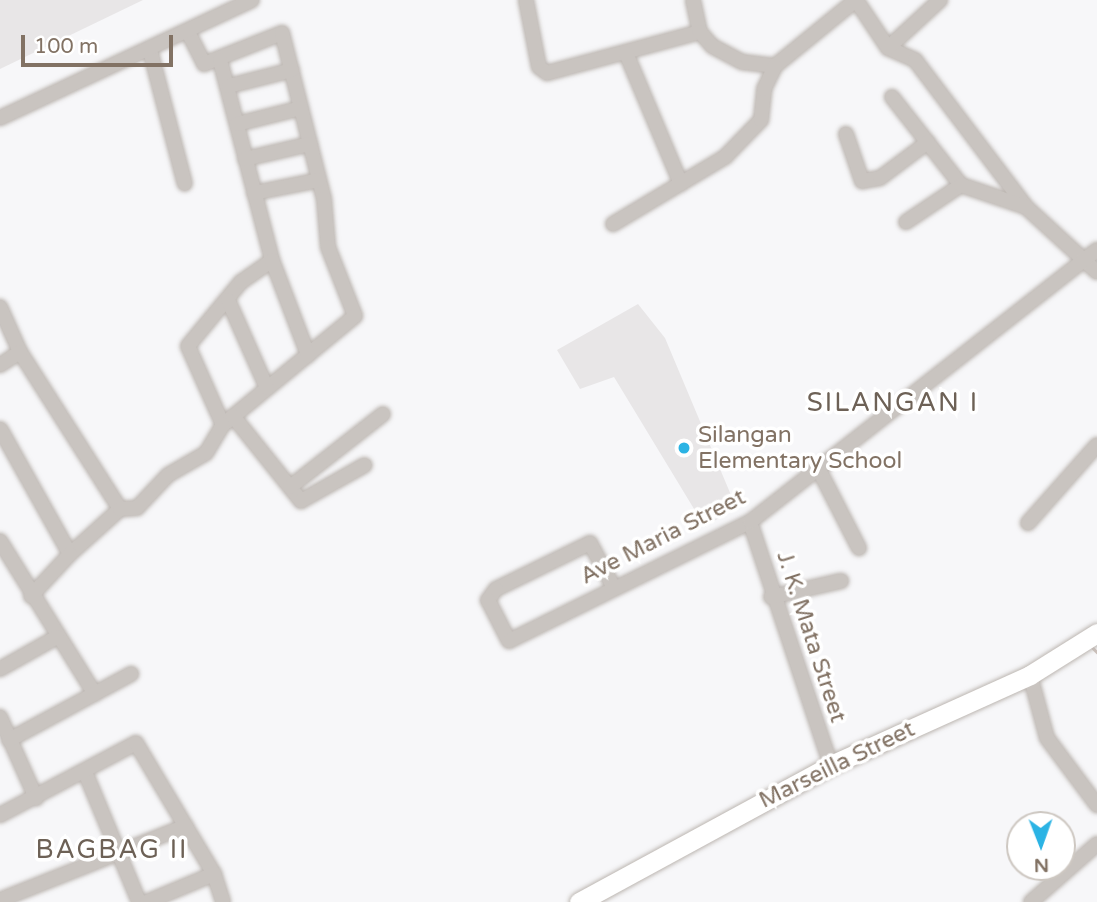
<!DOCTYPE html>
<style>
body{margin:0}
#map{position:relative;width:1097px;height:902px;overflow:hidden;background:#f7f7f9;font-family:"Varela Round",sans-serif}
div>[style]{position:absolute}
.built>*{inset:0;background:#e8e6e7}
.stream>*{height:2.5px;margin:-1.25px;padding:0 1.25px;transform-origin:1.25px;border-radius:1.25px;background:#cbc0bb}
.roads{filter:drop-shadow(0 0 2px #bcb6b1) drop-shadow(0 0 2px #bcb6b1)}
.minor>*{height:14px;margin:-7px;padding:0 7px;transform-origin:7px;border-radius:7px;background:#c9c4c0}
.major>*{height:19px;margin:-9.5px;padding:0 9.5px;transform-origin:9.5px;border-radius:9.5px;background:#fff}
.dots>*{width:19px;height:19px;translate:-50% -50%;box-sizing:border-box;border:4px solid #fff;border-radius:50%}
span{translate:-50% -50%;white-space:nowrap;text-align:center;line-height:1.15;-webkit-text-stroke:7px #fff;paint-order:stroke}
.poi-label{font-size:23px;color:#827264}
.left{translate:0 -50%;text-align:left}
.street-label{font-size:23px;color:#827264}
.quarter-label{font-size:26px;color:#6d6156;letter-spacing:2px}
.north{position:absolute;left:1006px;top:811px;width:70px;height:70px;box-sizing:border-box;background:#fff;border:2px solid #cdc7c1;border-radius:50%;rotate:179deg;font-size:19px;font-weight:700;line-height:28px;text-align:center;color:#827264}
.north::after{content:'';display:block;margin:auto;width:24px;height:32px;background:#2bb3e4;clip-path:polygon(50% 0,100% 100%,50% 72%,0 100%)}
.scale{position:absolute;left:21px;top:35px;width:152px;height:32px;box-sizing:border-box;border:4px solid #827264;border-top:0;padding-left:9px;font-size:21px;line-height:24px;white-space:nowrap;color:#827264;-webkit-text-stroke:5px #fff;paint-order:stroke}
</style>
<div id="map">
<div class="built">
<div style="clip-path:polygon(0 0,143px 0,0 69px)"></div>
<div style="clip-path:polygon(638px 304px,665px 338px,736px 507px,705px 527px,614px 377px,580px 389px,557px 350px)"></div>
</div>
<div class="stream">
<div style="left:1090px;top:645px;width:10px;rotate:45deg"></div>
</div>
<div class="roads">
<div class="minor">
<div style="left:526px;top:0;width:68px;rotate:79deg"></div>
<div style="left:539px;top:67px;width:10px;rotate:37deg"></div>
<div style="left:547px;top:73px;width:158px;rotate:-15deg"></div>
<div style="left:693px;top:0;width:33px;rotate:78deg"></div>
<div style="left:700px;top:32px;width:18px;rotate:49deg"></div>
<div style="left:712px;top:46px;width:34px;rotate:28deg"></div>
<div style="left:742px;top:62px;width:33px;rotate:7deg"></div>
<div style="left:775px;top:66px;width:104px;rotate:-39.2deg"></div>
<div style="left:856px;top:0;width:58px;rotate:56.3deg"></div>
<div style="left:888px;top:48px;width:30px;rotate:24deg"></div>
<div style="left:915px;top:60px;width:184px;rotate:52.9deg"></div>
<div style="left:1026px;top:207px;width:96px;rotate:42.5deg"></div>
<div style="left:188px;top:32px;width:36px;rotate:63deg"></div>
<div style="left:204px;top:64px;width:84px;rotate:-21.7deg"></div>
<div style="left:282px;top:33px;width:171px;rotate:75.8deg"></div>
<div style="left:324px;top:199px;width:48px;rotate:85.2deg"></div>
<div style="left:328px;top:247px;width:74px;rotate:68.6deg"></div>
<div style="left:355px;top:316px;width:171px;rotate:140.5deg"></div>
<div style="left:223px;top:425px;width:86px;rotate:-113.9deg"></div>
<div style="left:188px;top:346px;width:83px;rotate:-50.4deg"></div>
<div style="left:241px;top:282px;width:38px;rotate:-35deg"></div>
<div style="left:888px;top:48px;width:71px;rotate:-42.7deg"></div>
<div style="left:150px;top:50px;width:138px;rotate:75.4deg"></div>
<div style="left:626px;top:53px;width:142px;rotate:67.2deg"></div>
<div style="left:220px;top:60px;width:207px;rotate:75.4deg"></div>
<div style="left:272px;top:260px;width:102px;rotate:69.2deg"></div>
<div style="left:229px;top:86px;width:65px;rotate:-14.3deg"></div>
<div style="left:892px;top:97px;width:112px;rotate:51.9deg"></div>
<div style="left:0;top:118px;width:278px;rotate:-25.1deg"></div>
<div style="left:237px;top:124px;width:66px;rotate:-14deg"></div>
<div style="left:846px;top:134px;width:50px;rotate:71.2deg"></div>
<div style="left:862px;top:181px;width:18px;rotate:-9deg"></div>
<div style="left:880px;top:178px;width:60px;rotate:-36.9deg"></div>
<div style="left:245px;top:159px;width:67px;rotate:-13deg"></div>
<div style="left:254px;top:193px;width:66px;rotate:-11.3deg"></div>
<div style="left:906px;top:222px;width:66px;rotate:-33.9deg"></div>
<div style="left:961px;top:185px;width:69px;rotate:18.7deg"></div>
<div style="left:613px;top:224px;width:131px;rotate:-30.9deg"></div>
<div style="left:725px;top:157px;width:52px;rotate:-45.8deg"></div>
<div style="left:761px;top:120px;width:31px;rotate:-84deg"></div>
<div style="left:764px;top:89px;width:25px;rotate:-64deg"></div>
<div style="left:228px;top:300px;width:96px;rotate:66.1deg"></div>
<div style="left:0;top:307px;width:49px;rotate:66deg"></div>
<div style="left:20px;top:352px;width:186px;rotate:57.5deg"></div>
<div style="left:120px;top:509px;width:67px;rotate:138deg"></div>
<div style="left:70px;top:554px;width:143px;rotate:-119.2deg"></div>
<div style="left:0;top:365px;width:24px;rotate:-33deg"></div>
<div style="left:233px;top:416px;width:109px;rotate:51.3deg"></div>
<div style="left:301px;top:501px;width:73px;rotate:-29.4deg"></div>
<div style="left:818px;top:468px;width:90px;rotate:62.9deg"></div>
<div style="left:290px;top:487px;width:118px;rotate:-38.1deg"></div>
<div style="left:120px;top:509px;width:17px;rotate:-3deg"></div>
<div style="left:137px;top:508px;width:45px;rotate:-46.8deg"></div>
<div style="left:168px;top:475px;width:44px;rotate:-30.1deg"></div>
<div style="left:206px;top:453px;width:33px;rotate:-59deg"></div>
<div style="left:750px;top:522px;width:256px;rotate:71.6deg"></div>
<div style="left:1028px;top:523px;width:104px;rotate:-48.5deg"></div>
<div style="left:0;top:541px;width:180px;rotate:58.2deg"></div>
<div style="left:614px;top:588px;width:51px;rotate:-118.1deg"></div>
<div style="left:590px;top:543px;width:105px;rotate:153.9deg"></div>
<div style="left:496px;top:589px;width:14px;rotate:126deg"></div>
<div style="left:488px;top:600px;width:46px;rotate:62.9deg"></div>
<div style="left:509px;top:641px;width:269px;rotate:-26.3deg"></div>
<div style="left:750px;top:522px;width:441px;rotate:-38.1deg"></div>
<div style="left:31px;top:596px;width:57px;rotate:-47.1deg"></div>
<div style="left:771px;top:597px;width:72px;rotate:-12.9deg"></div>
<div style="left:0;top:669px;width:65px;rotate:-29.3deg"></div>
<div style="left:1030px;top:675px;width:65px;rotate:74.9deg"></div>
<div style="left:1047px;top:738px;width:84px;rotate:53.3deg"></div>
<div style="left:0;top:717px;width:89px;rotate:66deg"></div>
<div style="left:9px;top:740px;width:139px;rotate:-28.4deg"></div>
<div style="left:85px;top:772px;width:141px;rotate:67.4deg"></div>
<div style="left:0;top:815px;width:154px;rotate:-27.9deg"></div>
<div style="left:136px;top:743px;width:152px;rotate:59.2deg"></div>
<div style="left:214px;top:874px;width:29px;rotate:72deg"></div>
<div style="left:0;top:900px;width:200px;rotate:-21.7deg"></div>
<div style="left:147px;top:902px;width:73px;rotate:-22.7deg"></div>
<div style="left:1031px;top:902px;width:88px;rotate:-41.3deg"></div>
</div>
<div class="major">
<div style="left:579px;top:902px;width:287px;rotate:-28.5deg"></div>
<div style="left:831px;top:765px;width:218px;rotate:-24.3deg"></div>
<div style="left:1030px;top:675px;width:79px;rotate:-32.1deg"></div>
</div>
</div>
<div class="dots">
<div style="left:684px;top:448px;background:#2bb3e4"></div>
</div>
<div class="poi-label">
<span class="left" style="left:698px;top:448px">Silangan<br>Elementary School</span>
</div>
<div class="street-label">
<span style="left:663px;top:537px;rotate:-27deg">Ave Maria Street</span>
<span style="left:811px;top:637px;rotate:72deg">J. K. Mata Street</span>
<span style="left:837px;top:765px;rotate:-26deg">Marseilla Street</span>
</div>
<div class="quarter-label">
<span style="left:893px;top:403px">SILANGAN I</span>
<span style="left:112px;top:850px">BAGBAG II</span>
</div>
<div class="north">N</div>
<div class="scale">100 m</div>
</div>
